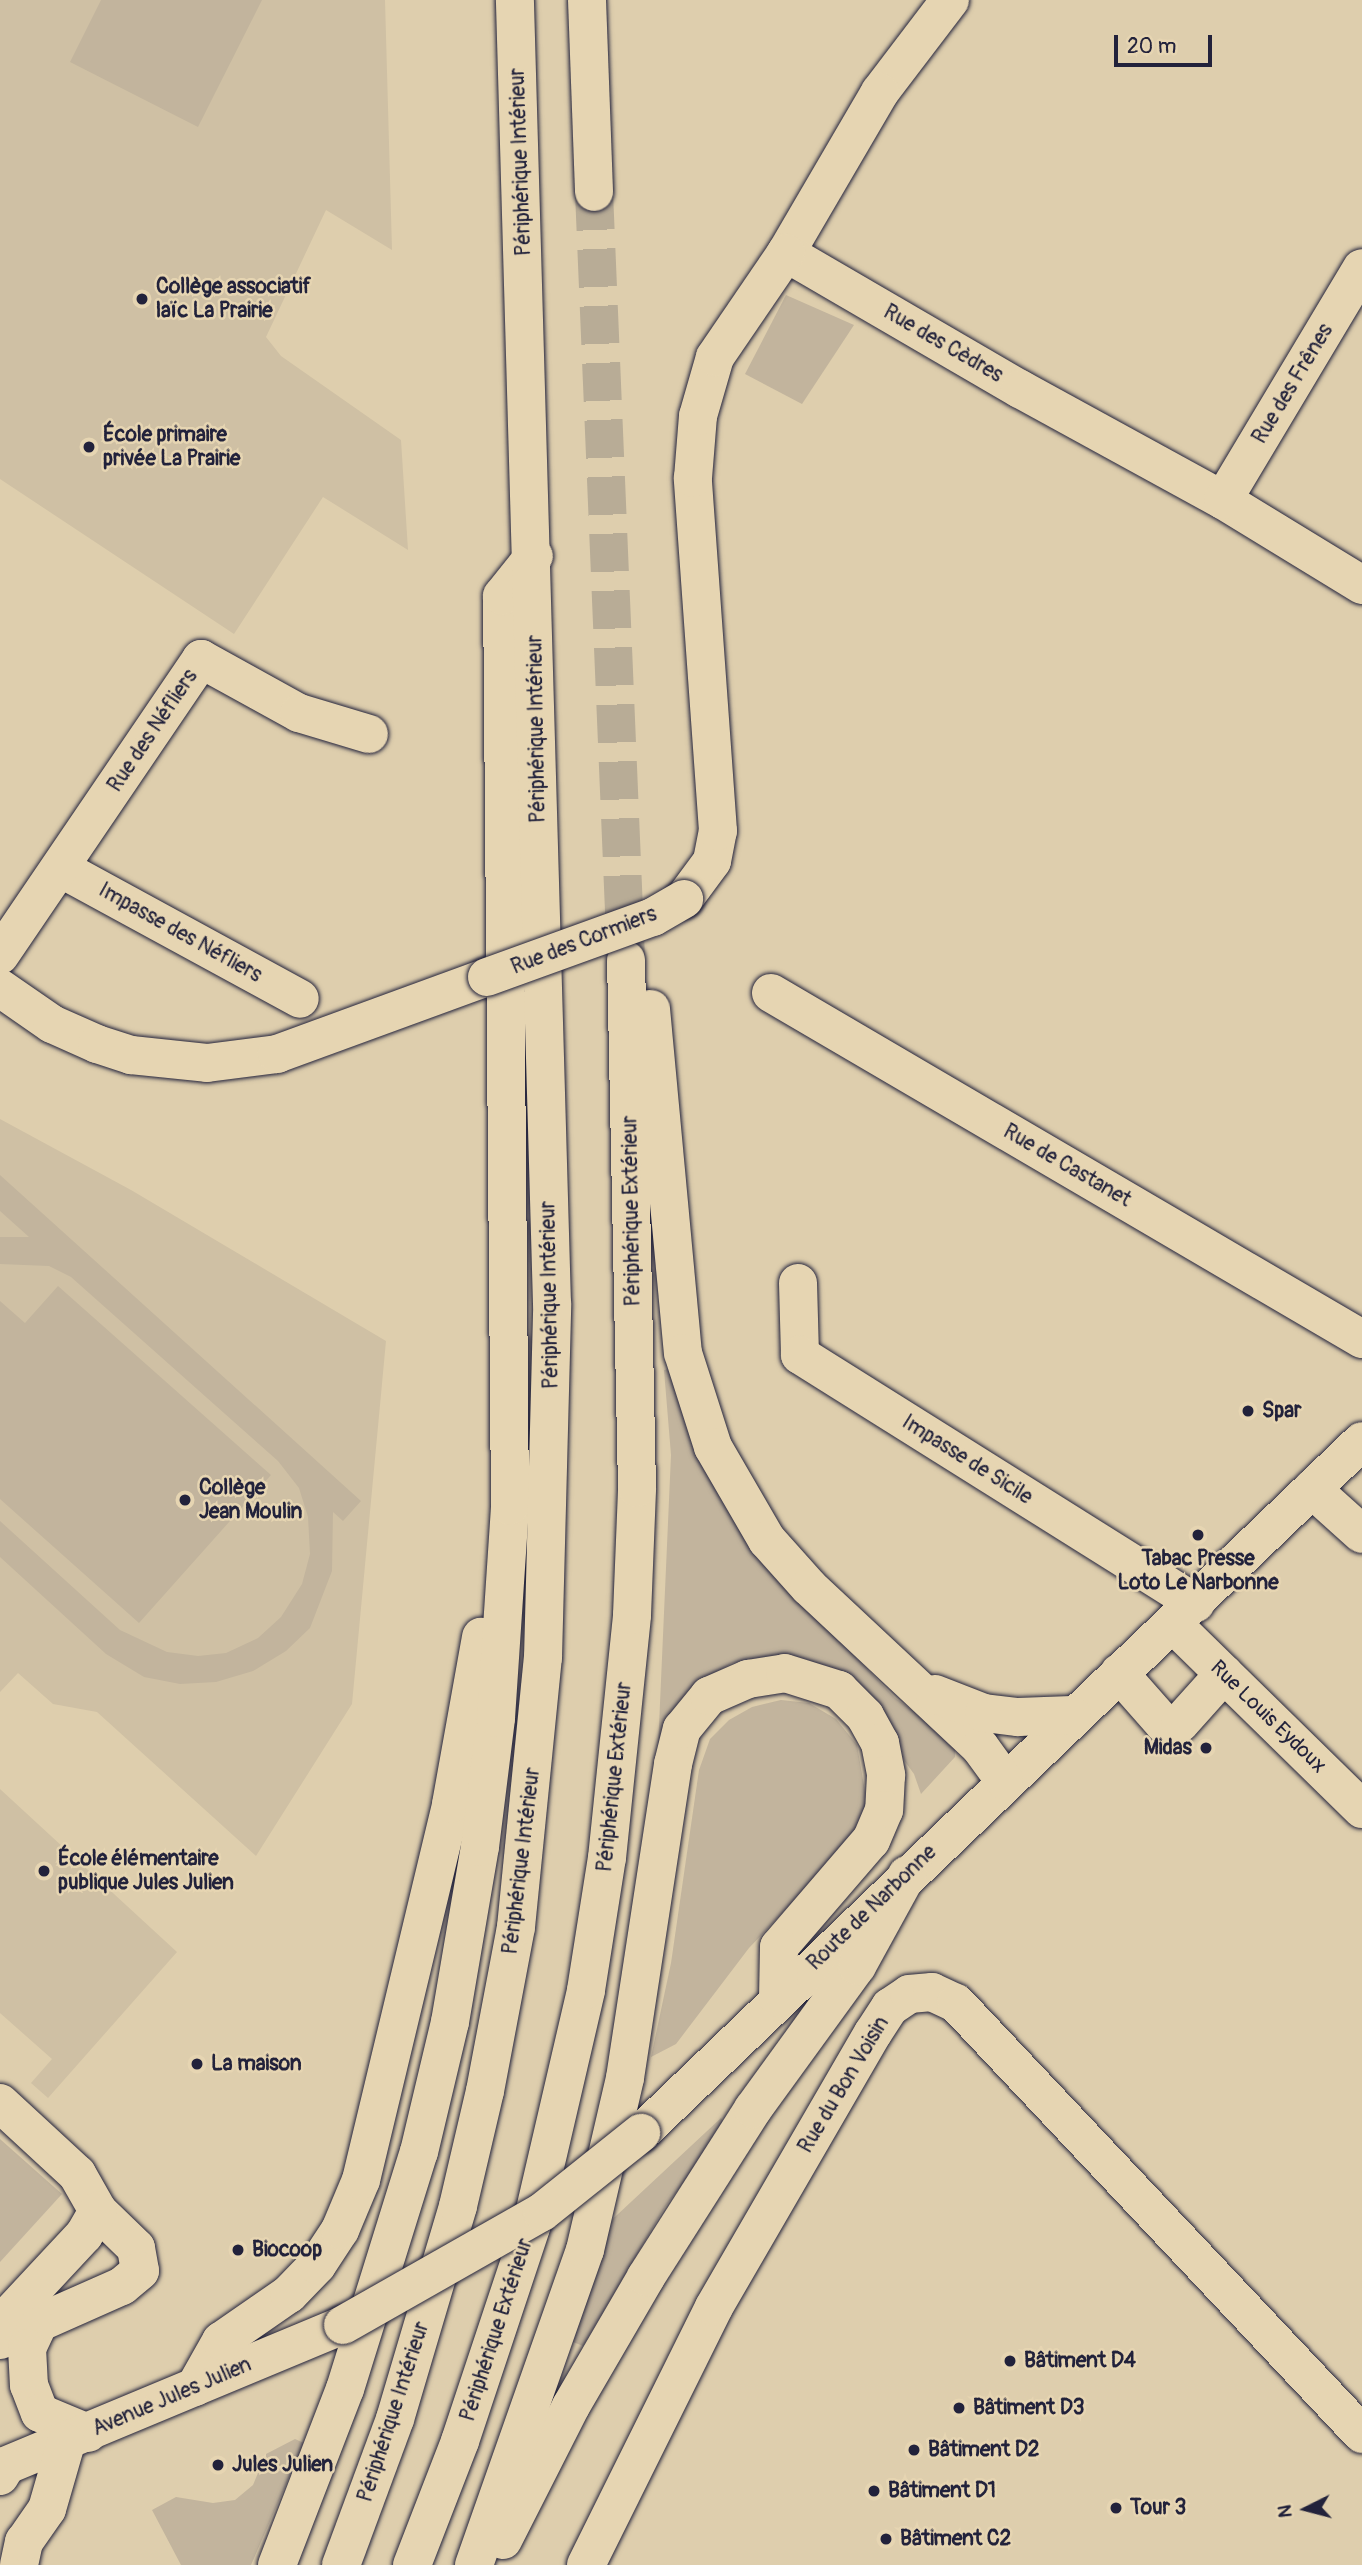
<!DOCTYPE html>
<meta charset="utf-8">
<style>
body{margin:0}
#map{position:relative;width:1362px;height:2565px;overflow:hidden;background:#decead;font-family:Pangolin,sans-serif}
div>[style]{position:absolute}
.built>*{inset:0;background:#cfc0a4}
.green>*{inset:0;background:#c2b49d}
.highway-tunnel>*{height:38px;margin-top:-19px;transform-origin:0;background:repeating-linear-gradient(90deg,#b8ac96 0 38px,transparent 0 57px)}
.roads{filter:drop-shadow(0 0 2px #22223b) drop-shadow(0 0 2px #22223b)}
.minor>*{height:38px;margin:-19px;padding:0 19px;transform-origin:19px;border-radius:19px;background:#e6d5b2}
.major>*{height:38px;margin:-19px;padding:0 19px;transform-origin:19px;border-radius:19px;background:#e6d5b2}
.highway>*{height:38px;margin:-19px;padding:0 19px;transform-origin:19px;border-radius:19px;background:#e6d5b2}
.bridges{filter:drop-shadow(0 0 2px #22223b) drop-shadow(0 0 2px #22223b)}
.minor-bridge>*{height:38px;margin:-19px;padding:0 19px;transform-origin:19px;border-radius:19px;background:#e6d5b2}
.major-bridge>*{height:38px;margin:-19px;padding:0 19px;transform-origin:19px;border-radius:19px;background:#e6d5b2}
.dots>*{width:19px;height:19px;translate:-50% -50%;box-sizing:border-box;border:4px solid #e6d5b2;border-radius:50%}
span{translate:-50% -50%;white-space:nowrap;text-align:center;line-height:1.15;-webkit-text-stroke:5px #e6d5b2;paint-order:stroke}
.street-label{font-size:21px;color:#22223b}
.poi-label{font-size:21px;color:#22223b;font-weight:700}
.left{translate:0 -50%;text-align:left}
.right{translate:-100% -50%;text-align:right}
.north{position:absolute;left:1271px;top:2474px;width:70px;height:70px;-webkit-text-stroke:5px #e6d5b2;paint-order:stroke;rotate:264deg;font-size:19px;font-weight:700;line-height:28px;text-align:center;color:#22223b}
.north::after{content:'';display:block;margin:auto;width:24px;height:32px;background:#22223b;clip-path:polygon(50% 0,100% 100%,50% 72%,0 100%)}
.scale{position:absolute;left:1114px;top:35px;width:98px;height:32px;box-sizing:border-box;border:4px solid #22223b;border-top:0;padding-left:9px;font-size:21px;line-height:24px;white-space:nowrap;color:#22223b;-webkit-text-stroke:5px #e6d5b2;paint-order:stroke}
</style>
<div id="map">
<div class="built">
<div style="clip-path:polygon(0 0,385px 0,392px 250px,326px 210px,266px 337px,281px 356px,401px 440px,408px 550px,323px 497px,234px 634px,0 479px)"></div>
<div style="clip-path:polygon(0 1119px,131px 1190px,386px 1341px,352px 1704px,256px 1856px,97px 1712px,53px 1704px,18px 1673px,0 1692px)"></div>
<div style="clip-path:polygon(0 1789px,177px 1952px,48px 2098px,31px 2083px,52px 2059px,0 2013px)"></div>
</div>
<div class="green">
<div style="clip-path:polygon(101px 0,262px 0,198px 127px,70px 62px)"></div>
<div style="clip-path:polygon(786px 295px,854px 325px,802px 404px,745px 374px)"></div>
<div style="clip-path:polygon(0 1175px,361px 1501px,343px 1521px,333px 1512px,332px 1571px,310px 1628px,286px 1651px,253px 1671px,216px 1682px,180px 1684px,144px 1677px,106px 1654px,0 1557px,0 1521px,120px 1630px,167px 1652px,198px 1656px,226px 1653px,258px 1638px,281px 1617px,302px 1584px,310px 1554px,308px 1517px,299px 1488px,278px 1461px,71px 1277px,49px 1266px,0 1264px,0 1237px,29px 1237px,0 1211px)"></div>
<div style="clip-path:polygon(58px 1286px,271px 1475px,139px 1623px,0 1499px,0 1301px,25px 1323px)"></div>
<div style="clip-path:polygon(673px 1368px,842px 1643px,895px 1698px,945px 1734px,955px 1749px,955px 1757px,921px 1794px,914px 1774px,843px 1676px,806px 1659px,770px 1656px,732px 1663px,702px 1681px,658px 1748px,671px 1455px,664px 1370px)"></div>
<div style="clip-path:polygon(781px 1700px,809px 1703px,836px 1719px,857px 1745px,867px 1803px,853px 1838px,749px 1948px,676px 2044px,651px 2057px,671px 1963px,699px 1770px,710px 1739px,729px 1720px,752px 1707px)"></div>
<div style="clip-path:polygon(721px 2118px,726px 2126px,665px 2207px,583px 2346px,573px 2342px,602px 2229px)"></div>
<div style="clip-path:polygon(0 2139px,62px 2194px,0 2262px)"></div>
<div style="clip-path:polygon(295px 2439px,304px 2443px,251px 2565px,181px 2565px,152px 2510px,176px 2497px,213px 2503px,235px 2500px,253px 2485px,266px 2454px)"></div>
</div>
<div class="highway-tunnel">
<div style="left:594px;top:192px;width:767px;rotate:87.61deg"></div>
</div>
<div class="roads">
<div class="minor">
<div style="left:950px;top:0;width:116px;rotate:127.3deg"></div>
<div style="left:880px;top:92px;width:186px;rotate:120.3deg"></div>
<div style="left:786px;top:253px;width:271px;rotate:30.2deg"></div>
<div style="left:1020px;top:389px;width:231px;rotate:28.7deg"></div>
<div style="left:1223px;top:500px;width:163px;rotate:31.4deg"></div>
<div style="left:1223px;top:500px;width:270px;rotate:-59.1deg"></div>
<div style="left:60px;top:868px;width:273px;rotate:28.6deg"></div>
<div style="left:684px;top:899px;width:47px;rotate:-53.6deg"></div>
<div style="left:712px;top:861px;width:31px;rotate:-79deg"></div>
<div style="left:718px;top:831px;width:354px;rotate:-94.1deg"></div>
<div style="left:693px;top:478px;width:62px;rotate:-85.4deg"></div>
<div style="left:698px;top:416px;width:61px;rotate:-73.9deg"></div>
<div style="left:715px;top:357px;width:126px;rotate:-55.7deg"></div>
<div style="left:0;top:955px;width:358px;rotate:-55.8deg"></div>
<div style="left:201px;top:659px;width:112px;rotate:28.9deg"></div>
<div style="left:299px;top:713px;width:73px;rotate:16.7deg"></div>
<div style="left:0;top:988px;width:63px;rotate:34.7deg"></div>
<div style="left:52px;top:1024px;width:49px;rotate:24deg"></div>
<div style="left:97px;top:1044px;width:36px;rotate:18deg"></div>
<div style="left:131px;top:1055px;width:76px;rotate:6deg"></div>
<div style="left:207px;top:1063px;width:71px;rotate:-7.3deg"></div>
<div style="left:277px;top:1054px;width:224px;rotate:-20.1deg"></div>
<div style="left:771px;top:993px;width:685px;rotate:30.35deg"></div>
<div style="left:798px;top:1283px;width:72px;rotate:88.4deg"></div>
<div style="left:800px;top:1355px;width:467px;rotate:32.1deg"></div>
<div style="left:1312px;top:1489px;width:67px;rotate:42deg"></div>
<div style="left:1174px;top:1625px;width:263px;rotate:44.4deg"></div>
<div style="left:1119px;top:1673px;width:68px;rotate:48.6deg"></div>
<div style="left:1164px;top:1724px;width:16px;rotate:-4deg"></div>
<div style="left:1180px;top:1723px;width:66px;rotate:-48.1deg"></div>
<div style="left:0;top:2103px;width:105px;rotate:42.7deg"></div>
<div style="left:77px;top:2174px;width:43px;rotate:60.4deg"></div>
<div style="left:98px;top:2211px;width:53px;rotate:44.2deg"></div>
<div style="left:136px;top:2248px;width:23px;rotate:80deg"></div>
<div style="left:140px;top:2271px;width:23px;rotate:140deg"></div>
<div style="left:122px;top:2286px;width:133px;rotate:156.1deg"></div>
<div style="left:0;top:2325px;width:123px;rotate:-47deg"></div>
<div style="left:84px;top:2235px;width:28px;rotate:-60deg"></div>
<div style="left:37px;top:2327px;width:23px;rotate:115deg"></div>
<div style="left:27px;top:2348px;width:37px;rotate:87deg"></div>
<div style="left:29px;top:2385px;width:30px;rotate:69deg"></div>
<div style="left:40px;top:2413px;width:52px;rotate:22.6deg"></div>
<div style="left:586px;top:2565px;width:288px;rotate:-63.6deg"></div>
<div style="left:714px;top:2307px;width:317px;rotate:-59.9deg"></div>
<div style="left:873px;top:2033px;width:31px;rotate:-57deg"></div>
<div style="left:890px;top:2007px;width:23px;rotate:-34deg"></div>
<div style="left:909px;top:1994px;width:23px;rotate:-5deg"></div>
<div style="left:932px;top:1992px;width:26px;rotate:25deg"></div>
<div style="left:956px;top:2003px;width:592px;rotate:46.71deg"></div>
</div>
<div class="major">
<div style="left:641px;top:2133px;width:999px;rotate:-43.82deg"></div>
<div style="left:0;top:2468px;width:372px;rotate:-22.6deg"></div>
</div>
<div class="highway">
<div style="left:587px;top:0;width:192px;rotate:87.9deg"></div>
<div style="left:651px;top:1009px;width:345px;rotate:84.7deg"></div>
<div style="left:683px;top:1353px;width:99px;rotate:72.3deg"></div>
<div style="left:713px;top:1447px;width:108px;rotate:59.9deg"></div>
<div style="left:767px;top:1540px;width:63px;rotate:48.2deg"></div>
<div style="left:809px;top:1587px;width:234px;rotate:43.1deg"></div>
<div style="left:980px;top:1747px;width:41px;rotate:54deg"></div>
<div style="left:935px;top:1694px;width:53px;rotate:21.2deg"></div>
<div style="left:984px;top:1713px;width:34px;rotate:7deg"></div>
<div style="left:1018px;top:1717px;width:54px;rotate:-2.1deg"></div>
<div style="left:195px;top:2387px;width:53px;rotate:-60.5deg"></div>
<div style="left:221px;top:2341px;width:83px;rotate:-34.7deg"></div>
<div style="left:289px;top:2294px;width:40px;rotate:-46deg"></div>
<div style="left:317px;top:2265px;width:42px;rotate:-56.7deg"></div>
<div style="left:340px;top:2230px;width:54px;rotate:-67.2deg"></div>
<div style="left:361px;top:2180px;width:387px;rotate:-76.5deg"></div>
<div style="left:451px;top:1804px;width:170px;rotate:-79.8deg"></div>
<div style="left:0;top:2476px;width:12px;rotate:-59deg"></div>
<div style="left:503px;top:2540px;width:150px;rotate:-63.1deg"></div>
<div style="left:571px;top:2406px;width:149px;rotate:-59.8deg"></div>
<div style="left:646px;top:2277px;width:199px;rotate:-57.5deg"></div>
<div style="left:753px;top:2109px;width:177px;rotate:-54deg"></div>
<div style="left:857px;top:1966px;width:104px;rotate:-61.2deg"></div>
<div style="left:19px;top:2565px;width:24px;rotate:-78deg"></div>
<div style="left:24px;top:2542px;width:40px;rotate:-55.1deg"></div>
<div style="left:47px;top:2509px;width:69px;rotate:-73.9deg"></div>
<div style="left:277px;top:2565px;width:189px;rotate:-68.9deg"></div>
<div style="left:345px;top:2389px;width:248px;rotate:-72.7deg"></div>
<div style="left:419px;top:2152px;width:134px;rotate:-76.6deg"></div>
<div style="left:450px;top:2022px;width:178px;rotate:-80.3deg"></div>
<div style="left:480px;top:1847px;width:130px;rotate:-82.9deg"></div>
<div style="left:496px;top:1718px;width:212px;rotate:-86.2deg"></div>
<div style="left:510px;top:1506px;width:910px;rotate:-90.5deg"></div>
<div style="left:502px;top:596px;width:51px;rotate:-51.3deg"></div>
<div style="left:341px;top:2565px;width:156px;rotate:-69.7deg"></div>
<div style="left:395px;top:2419px;width:222px;rotate:-73.5deg"></div>
<div style="left:458px;top:2206px;width:118px;rotate:-76.8deg"></div>
<div style="left:485px;top:2091px;width:167px;rotate:-79.3deg"></div>
<div style="left:516px;top:1927px;width:270px;rotate:-84.3deg"></div>
<div style="left:543px;top:1658px;width:354px;rotate:-88.5deg"></div>
<div style="left:552px;top:1304px;width:1305px;rotate:-91.63deg"></div>
<div style="left:412px;top:2565px;width:133px;rotate:-68.8deg"></div>
<div style="left:460px;top:2441px;width:225px;rotate:-71.6deg"></div>
<div style="left:531px;top:2227px;width:243px;rotate:-76.9deg"></div>
<div style="left:586px;top:1990px;width:134px;rotate:-81deg"></div>
<div style="left:607px;top:1858px;width:244px;rotate:-84.1deg"></div>
<div style="left:632px;top:1615px;width:127px;rotate:-87.7deg"></div>
<div style="left:637px;top:1488px;width:528px;rotate:-91.19deg"></div>
<div style="left:474px;top:2565px;width:334px;rotate:-70.6deg"></div>
<div style="left:585px;top:2250px;width:177px;rotate:-76.9deg"></div>
<div style="left:625px;top:2078px;width:318px;rotate:-81.3deg"></div>
<div style="left:673px;top:1764px;width:36px;rotate:-76deg"></div>
<div style="left:682px;top:1729px;width:43px;rotate:-50.7deg"></div>
<div style="left:709px;top:1696px;width:43px;rotate:-23.6deg"></div>
<div style="left:748px;top:1679px;width:37px;rotate:-9deg"></div>
<div style="left:785px;top:1673px;width:57px;rotate:17.5deg"></div>
<div style="left:839px;top:1690px;width:37px;rotate:45deg"></div>
<div style="left:865px;top:1716px;width:31px;rotate:61deg"></div>
<div style="left:880px;top:1743px;width:33px;rotate:79deg"></div>
<div style="left:886px;top:1775px;width:35px;rotate:93deg"></div>
<div style="left:884px;top:1810px;width:33px;rotate:113deg"></div>
<div style="left:871px;top:1840px;width:141px;rotate:130.7deg"></div>
<div style="left:779px;top:1947px;width:51px;rotate:91.1deg"></div>
</div>
</div>
<div class="bridges">
<div class="minor-bridge">
<div style="left:487px;top:977px;width:177px;rotate:-19.9deg"></div>
<div style="left:653px;top:917px;width:36px;rotate:-30deg"></div>
</div>
<div class="major-bridge">
<div style="left:343px;top:2325px;width:229px;rotate:-29.6deg"></div>
<div style="left:542px;top:2212px;width:127px;rotate:-38.6deg"></div>
</div>
</div>
<div class="dots">
<div style="left:142px;top:299px;background:#22223b"></div>
<div style="left:89px;top:447px;background:#22223b"></div>
<div style="left:1248px;top:1411px;background:#22223b"></div>
<div style="left:185px;top:1500px;background:#22223b"></div>
<div style="left:1198px;top:1535px;background:#22223b"></div>
<div style="left:1206px;top:1748px;background:#22223b"></div>
<div style="left:44px;top:1871px;background:#22223b"></div>
<div style="left:197px;top:2064px;background:#22223b"></div>
<div style="left:238px;top:2250px;background:#22223b"></div>
<div style="left:1010px;top:2361px;background:#22223b"></div>
<div style="left:959px;top:2408px;background:#22223b"></div>
<div style="left:914px;top:2450px;background:#22223b"></div>
<div style="left:218px;top:2465px;background:#22223b"></div>
<div style="left:874px;top:2491px;background:#22223b"></div>
<div style="left:1116px;top:2508px;background:#22223b"></div>
<div style="left:886px;top:2539px;background:#22223b"></div>
</div>
<div class="street-label">
<span style="left:521px;top:162px;rotate:-92deg">Périphérique Intérieur</span>
<span style="left:943px;top:344px;rotate:30deg">Rue des Cèdres</span>
<span style="left:1293px;top:384px;rotate:-59deg">Rue des Frênes</span>
<span style="left:537px;top:729px;rotate:-91deg">Périphérique Intérieur</span>
<span style="left:153px;top:731px;rotate:-56deg">Rue des Néfliers</span>
<span style="left:180px;top:933px;rotate:29deg">Impasse des Néfliers</span>
<span style="left:584px;top:941px;rotate:-21deg">Rue des Cormiers</span>
<span style="left:1067px;top:1166px;rotate:30deg">Rue de Castanet</span>
<span style="left:632px;top:1211px;rotate:-91deg">Périphérique Extérieur</span>
<span style="left:550px;top:1295px;rotate:-91deg">Périphérique Intérieur</span>
<span style="left:967px;top:1460px;rotate:32deg">Impasse de Sicile</span>
<span style="left:1268px;top:1717px;rotate:44deg">Rue Louis Eydoux</span>
<span style="left:615px;top:1777px;rotate:-84deg">Périphérique Extérieur</span>
<span style="left:522px;top:1861px;rotate:-83deg">Périphérique Intérieur</span>
<span style="left:872px;top:1908px;rotate:-44deg">Route de Narbonne</span>
<span style="left:844px;top:2085px;rotate:-59deg">Rue du Bon Voisin</span>
<span style="left:497px;top:2330px;rotate:-72deg">Périphérique Extérieur</span>
<span style="left:172px;top:2397px;rotate:-23deg">Avenue Jules Julien</span>
<span style="left:394px;top:2412px;rotate:-72deg">Périphérique Intérieur</span>
</div>
<div class="poi-label">
<span class="left" style="left:156px;top:299px">Collège associatif<br>laïc La Prairie</span>
<span class="left" style="left:103px;top:447px">École primaire<br>privée La Prairie</span>
<span class="left" style="left:1262px;top:1411px">Spar</span>
<span class="left" style="left:199px;top:1500px">Collège<br>Jean Moulin</span>
<span style="left:1198px;top:1571px">Tabac Presse<br>Loto Le Narbonne</span>
<span class="right" style="left:1192px;top:1748px">Midas</span>
<span class="left" style="left:58px;top:1871px">École élémentaire<br>publique Jules Julien</span>
<span class="left" style="left:211px;top:2064px">La maison</span>
<span class="left" style="left:252px;top:2250px">Biocoop</span>
<span class="left" style="left:1024px;top:2361px">Bâtiment D4</span>
<span class="left" style="left:973px;top:2408px">Bâtiment D3</span>
<span class="left" style="left:928px;top:2450px">Bâtiment D2</span>
<span class="left" style="left:232px;top:2465px">Jules Julien</span>
<span class="left" style="left:888px;top:2491px">Bâtiment D1</span>
<span class="left" style="left:1130px;top:2508px">Tour 3</span>
<span class="left" style="left:900px;top:2539px">Bâtiment C2</span>
</div>
<div class="north">N</div>
<div class="scale">20 m</div>
</div>
